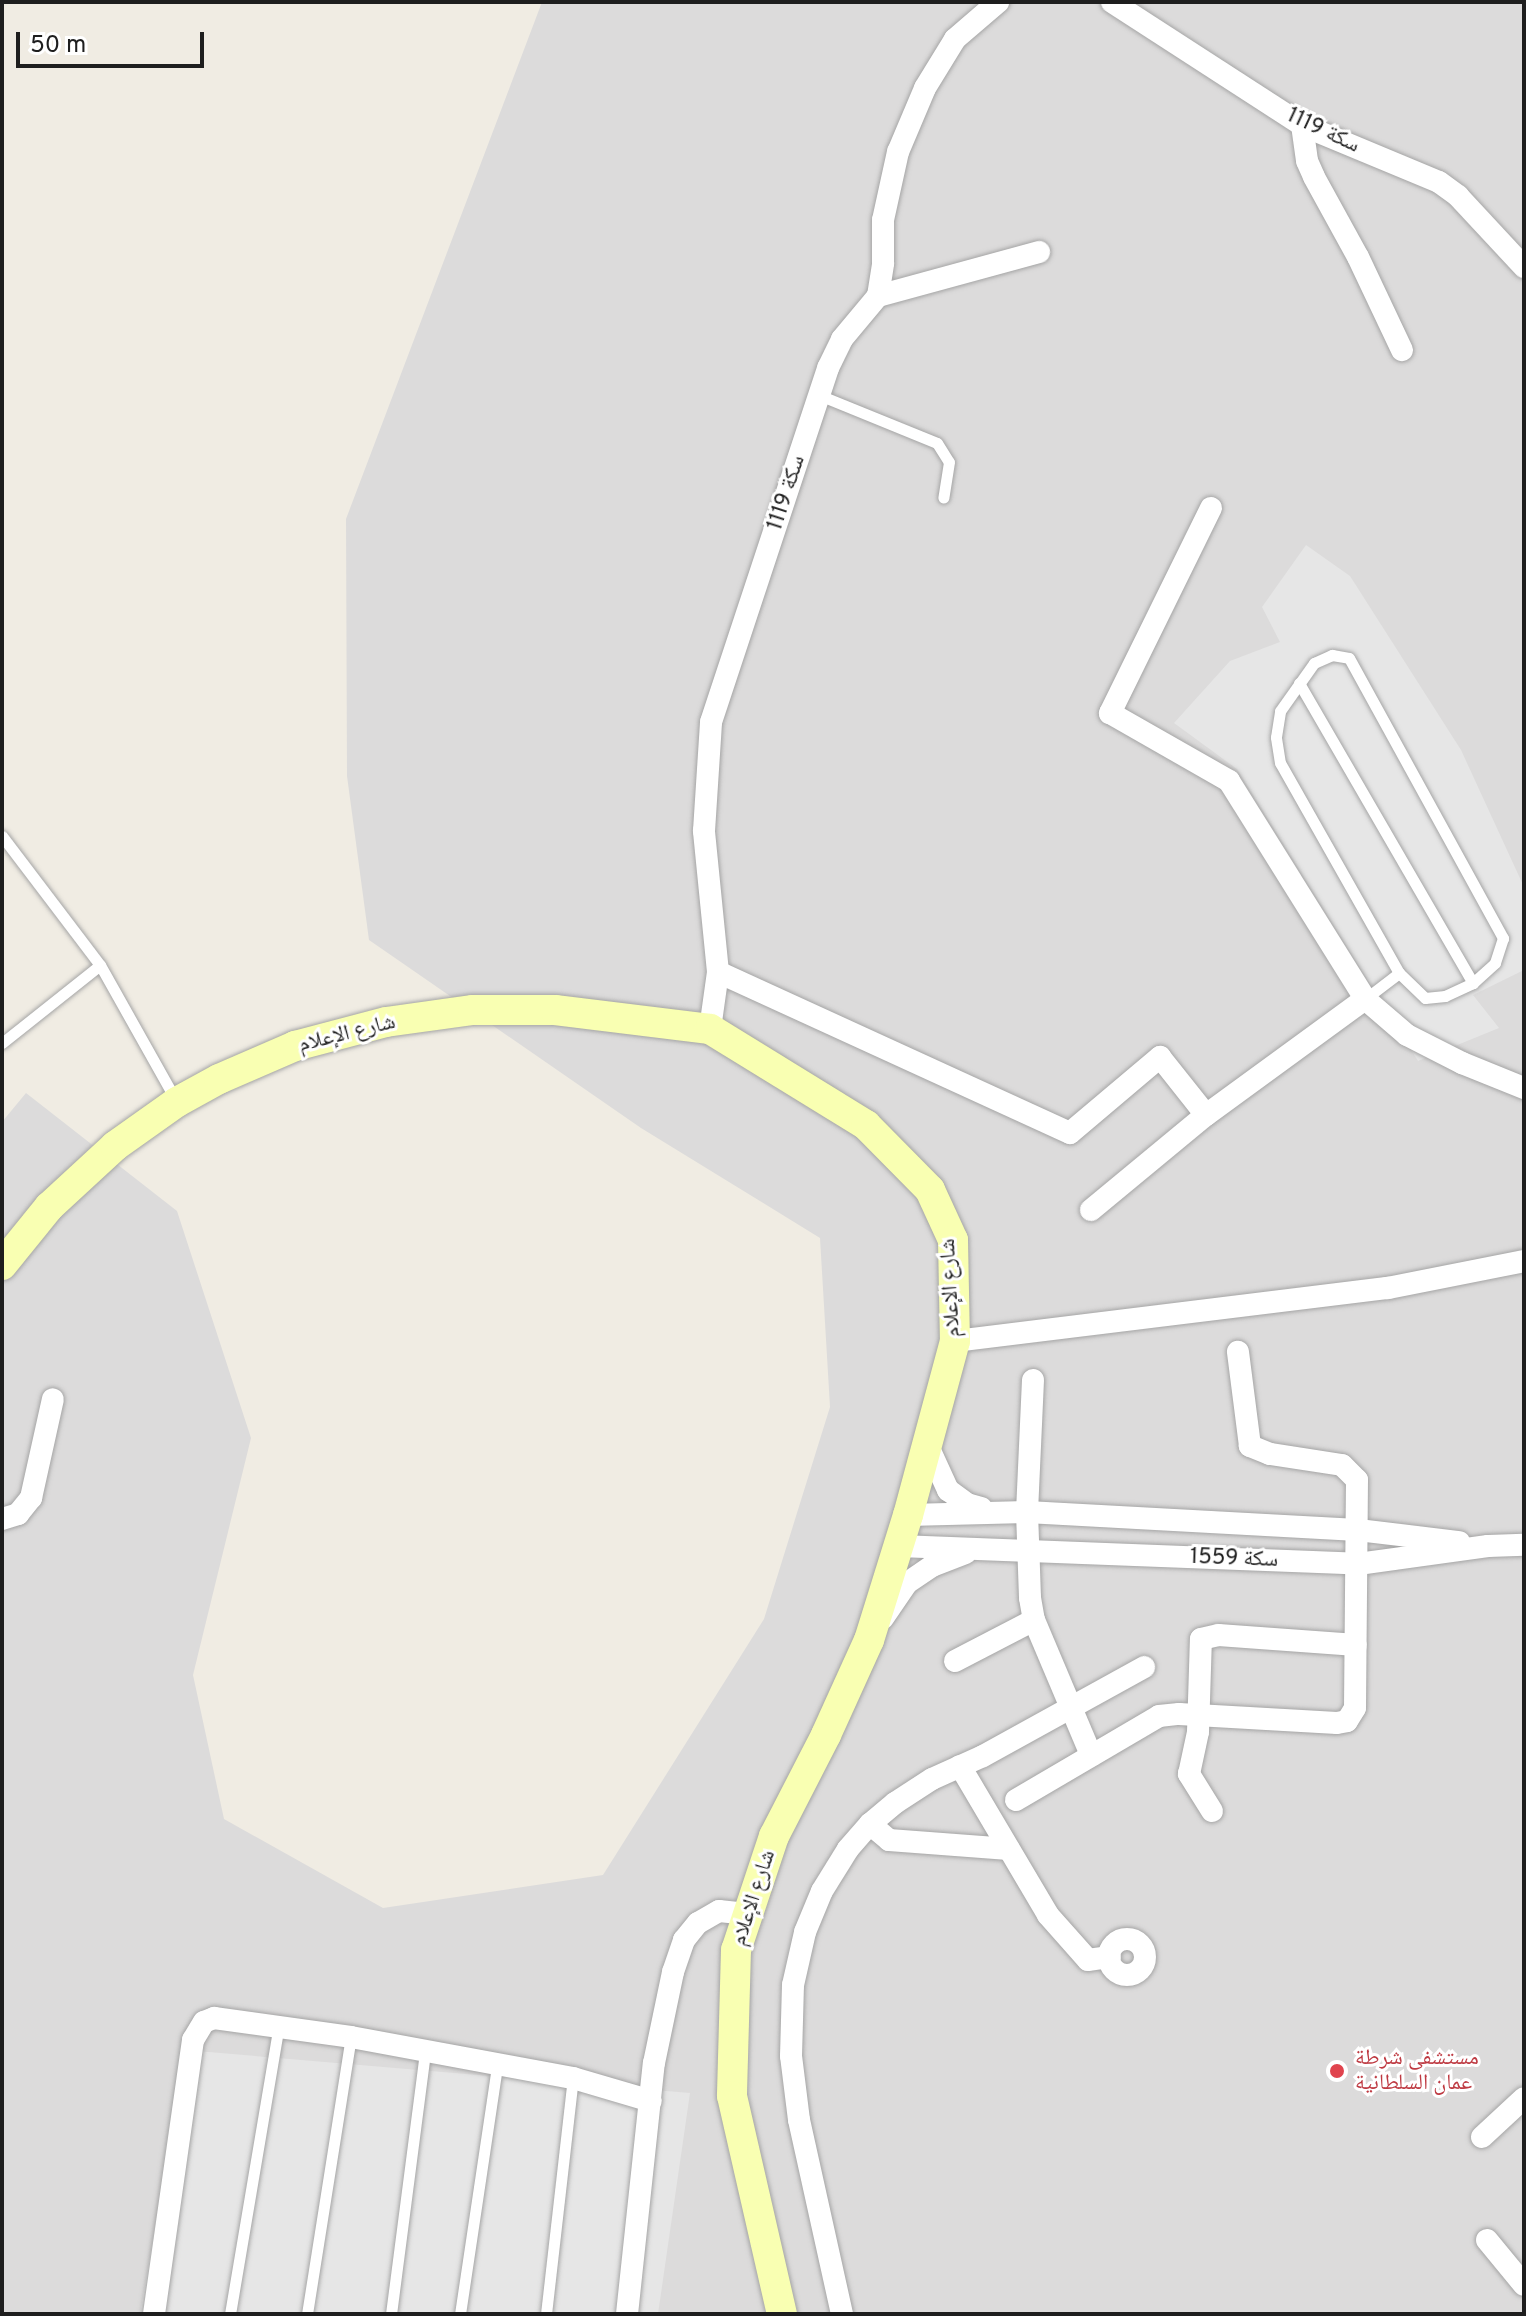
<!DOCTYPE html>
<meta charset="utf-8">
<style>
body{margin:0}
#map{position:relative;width:1526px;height:2316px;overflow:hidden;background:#f0ece3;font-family:Overpass,"Noto Naskh Arabic",sans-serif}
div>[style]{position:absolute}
.residential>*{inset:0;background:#dcdbdb}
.parking>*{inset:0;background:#e6e6e6}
.roads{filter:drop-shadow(0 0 2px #a5a5a5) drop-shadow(0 0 2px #a5a5a5)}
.lane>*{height:11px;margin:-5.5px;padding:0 5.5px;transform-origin:5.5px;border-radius:5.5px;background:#fff}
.street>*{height:22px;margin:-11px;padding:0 11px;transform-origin:11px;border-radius:11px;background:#fff}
.street>.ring{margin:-11px;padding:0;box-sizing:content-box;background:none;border:22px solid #fff;border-radius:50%}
.secondary>*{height:30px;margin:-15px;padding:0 15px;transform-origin:15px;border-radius:15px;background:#f9ffb2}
.dots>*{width:22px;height:22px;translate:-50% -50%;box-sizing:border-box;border:4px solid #fff;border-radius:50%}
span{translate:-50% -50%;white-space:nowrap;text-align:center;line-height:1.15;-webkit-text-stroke:6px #fff;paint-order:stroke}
.street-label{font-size:22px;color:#1e1e1e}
.health-label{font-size:22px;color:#be3a42}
.left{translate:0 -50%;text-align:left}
.frame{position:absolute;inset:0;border:4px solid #1e1e1e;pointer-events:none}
.scale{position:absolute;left:16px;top:32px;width:188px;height:36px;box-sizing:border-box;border:4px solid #1e1e1e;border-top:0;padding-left:10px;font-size:24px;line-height:28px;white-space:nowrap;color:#1e1e1e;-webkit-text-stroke:6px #fff;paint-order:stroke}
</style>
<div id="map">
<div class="residential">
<div style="clip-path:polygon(542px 2px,1524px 2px,1524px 2314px,2px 2314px,2px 1122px,26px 1093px,177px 1211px,251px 1438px,193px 1675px,224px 1819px,383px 1908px,603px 1875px,764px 1619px,830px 1407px,820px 1238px,641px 1128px,369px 940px,347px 776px,346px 519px)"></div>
</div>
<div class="parking">
<div style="clip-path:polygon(1306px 545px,1350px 576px,1461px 750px,1524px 887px,1524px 970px,1473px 995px,1499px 1028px,1418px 1061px,1237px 769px,1174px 723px,1230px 661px,1280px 642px,1262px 607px)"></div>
<div style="clip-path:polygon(185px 2050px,690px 2093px,658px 2314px,140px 2314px)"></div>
</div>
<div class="roads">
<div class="lane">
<div style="left:819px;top:395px;width:127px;rotate:22.1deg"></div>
<div style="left:937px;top:443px;width:22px;rotate:58deg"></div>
<div style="left:949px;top:462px;width:36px;rotate:99deg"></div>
<div style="left:1332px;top:655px;width:17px;rotate:10deg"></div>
<div style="left:1349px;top:658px;width:320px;rotate:61.2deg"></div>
<div style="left:1503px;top:938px;width:26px;rotate:108deg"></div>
<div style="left:1495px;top:963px;width:30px;rotate:138deg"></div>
<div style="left:1473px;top:983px;width:31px;rotate:155deg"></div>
<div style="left:1445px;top:996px;width:20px;rotate:174deg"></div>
<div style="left:1425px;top:998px;width:36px;rotate:-136deg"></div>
<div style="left:1399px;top:973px;width:241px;rotate:-119.5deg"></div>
<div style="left:1280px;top:763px;width:26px;rotate:-99deg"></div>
<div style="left:1276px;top:737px;width:26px;rotate:-81deg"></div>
<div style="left:1280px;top:711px;width:59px;rotate:-54.7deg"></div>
<div style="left:1314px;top:663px;width:20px;rotate:-24deg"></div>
<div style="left:1299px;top:683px;width:347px;rotate:59.9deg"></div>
<div style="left:2px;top:836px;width:162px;rotate:52.8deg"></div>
<div style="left:100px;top:965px;width:157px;rotate:60.7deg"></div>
<div style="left:1365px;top:999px;width:43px;rotate:-37.4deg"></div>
<div style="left:2px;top:1043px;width:125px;rotate:-38.5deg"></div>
<div style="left:230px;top:2314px;width:289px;rotate:-80.4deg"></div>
<div style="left:307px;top:2314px;width:280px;rotate:-81deg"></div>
<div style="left:391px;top:2314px;width:264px;rotate:-82.6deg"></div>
<div style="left:460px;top:2314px;width:252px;rotate:-81.5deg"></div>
<div style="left:546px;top:2314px;width:238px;rotate:-83.5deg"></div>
</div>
<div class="street">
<div style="left:1112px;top:2px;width:226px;rotate:32.9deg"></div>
<div style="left:1302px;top:125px;width:148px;rotate:22.6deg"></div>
<div style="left:1439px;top:182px;width:24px;rotate:36deg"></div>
<div style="left:1458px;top:196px;width:97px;rotate:47.1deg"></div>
<div style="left:1302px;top:125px;width:36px;rotate:82deg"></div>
<div style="left:1307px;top:161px;width:17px;rotate:66deg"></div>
<div style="left:1314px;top:177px;width:91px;rotate:61.2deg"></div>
<div style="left:1358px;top:257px;width:103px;rotate:64.7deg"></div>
<div style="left:878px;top:296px;width:167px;rotate:-15.3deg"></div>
<div style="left:1211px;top:508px;width:229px;rotate:116.2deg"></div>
<div style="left:1110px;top:713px;width:137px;rotate:29.7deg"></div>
<div style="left:1229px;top:781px;width:257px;rotate:58deg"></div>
<div style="left:718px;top:972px;width:387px;rotate:24.6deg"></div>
<div style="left:1070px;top:1133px;width:118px;rotate:-40.2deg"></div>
<div style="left:1160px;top:1057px;width:74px;rotate:51.6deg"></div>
<div style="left:1206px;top:1115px;width:197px;rotate:-36.1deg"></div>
<div style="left:1365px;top:999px;width:55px;rotate:40.6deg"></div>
<div style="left:1407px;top:1035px;width:62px;rotate:27deg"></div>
<div style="left:1462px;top:1063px;width:67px;rotate:22deg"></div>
<div style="left:710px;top:1029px;width:58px;rotate:-82deg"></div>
<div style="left:718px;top:972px;width:142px;rotate:-95.7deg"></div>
<div style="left:704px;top:831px;width:109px;rotate:-86.3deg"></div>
<div style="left:711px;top:722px;width:373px;rotate:-71.7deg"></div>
<div style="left:828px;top:368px;width:32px;rotate:-64deg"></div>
<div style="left:842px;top:339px;width:56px;rotate:-50.1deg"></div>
<div style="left:878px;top:296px;width:33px;rotate:-81deg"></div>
<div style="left:883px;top:263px;width:43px;rotate:-90deg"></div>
<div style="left:883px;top:220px;width:70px;rotate:-77.6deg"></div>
<div style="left:898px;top:152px;width:69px;rotate:-67.1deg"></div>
<div style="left:925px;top:88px;width:57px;rotate:-58.5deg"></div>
<div style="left:955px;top:39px;width:57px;rotate:-40.7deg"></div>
<div style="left:1091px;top:1210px;width:149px;rotate:-39.6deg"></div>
<div style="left:955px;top:1341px;width:436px;rotate:-7deg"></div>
<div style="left:1388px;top:1288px;width:139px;rotate:-11.2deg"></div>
<div style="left:1033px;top:1380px;width:132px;rotate:92.6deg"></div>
<div style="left:1027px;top:1512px;width:86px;rotate:88deg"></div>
<div style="left:1030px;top:1598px;width:22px;rotate:80deg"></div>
<div style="left:1034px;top:1620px;width:147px;rotate:67.1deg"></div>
<div style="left:927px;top:1444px;width:51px;rotate:65.5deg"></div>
<div style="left:948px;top:1490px;width:24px;rotate:36deg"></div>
<div style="left:967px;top:1504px;width:15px;rotate:16deg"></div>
<div style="left:908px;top:1515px;width:119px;rotate:-1.4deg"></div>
<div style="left:1027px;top:1512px;width:331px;rotate:3.1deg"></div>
<div style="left:1358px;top:1530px;width:102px;rotate:6.8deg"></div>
<div style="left:2px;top:1519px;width:17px;rotate:-17deg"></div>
<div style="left:18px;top:1514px;width:21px;rotate:-51deg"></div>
<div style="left:31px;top:1498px;width:101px;rotate:-77.5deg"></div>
<div style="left:899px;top:1546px;width:459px;rotate:2.2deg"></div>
<div style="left:1358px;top:1564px;width:131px;rotate:-7.9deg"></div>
<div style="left:1488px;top:1546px;width:36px;rotate:-2deg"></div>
<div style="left:883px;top:1618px;width:42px;rotate:-55.6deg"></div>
<div style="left:907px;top:1583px;width:30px;rotate:-34deg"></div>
<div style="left:932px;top:1566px;width:36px;rotate:-21deg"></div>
<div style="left:955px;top:1661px;width:89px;rotate:-27.4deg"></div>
<div style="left:960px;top:1766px;width:173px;rotate:59.4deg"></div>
<div style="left:1048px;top:1915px;width:60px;rotate:48.4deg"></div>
<div style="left:1088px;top:1960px;width:22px;rotate:-8deg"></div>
<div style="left:1016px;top:1800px;width:166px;rotate:-30.4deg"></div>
<div style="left:1159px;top:1716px;width:20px;rotate:-6deg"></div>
<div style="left:1179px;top:1714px;width:158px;rotate:3.3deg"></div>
<div style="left:1337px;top:1723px;width:10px;rotate:-11deg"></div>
<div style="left:1347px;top:1721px;width:15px;rotate:-58deg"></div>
<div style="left:1355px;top:1708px;width:228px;rotate:-89.5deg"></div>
<div style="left:1357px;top:1480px;width:21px;rotate:-135deg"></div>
<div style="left:1342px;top:1465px;width:73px;rotate:-171.3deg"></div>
<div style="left:1270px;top:1454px;width:22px;rotate:-158deg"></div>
<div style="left:1250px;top:1446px;width:95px;rotate:-97.3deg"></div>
<div style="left:1212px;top:1811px;width:44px;rotate:-121.9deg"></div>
<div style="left:1189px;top:1774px;width:43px;rotate:-77.9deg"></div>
<div style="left:1198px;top:1732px;width:93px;rotate:-88.2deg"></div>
<div style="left:1201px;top:1639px;width:18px;rotate:-13deg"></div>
<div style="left:1219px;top:1635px;width:137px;rotate:4.2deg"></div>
<div style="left:870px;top:1824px;width:25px;rotate:40deg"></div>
<div style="left:889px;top:1840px;width:120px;rotate:4.3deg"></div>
<div class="ring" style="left:1109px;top:1939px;width:14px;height:14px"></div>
<div style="left:1482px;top:2137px;width:57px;rotate:-42.9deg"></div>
<div style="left:1487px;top:2240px;width:58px;rotate:50.6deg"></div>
<div style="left:154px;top:2314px;width:277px;rotate:-81.9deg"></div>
<div style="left:193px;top:2040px;width:21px;rotate:-59deg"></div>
<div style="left:204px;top:2022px;width:11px;rotate:-22deg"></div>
<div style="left:214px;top:2018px;width:138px;rotate:7.9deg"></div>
<div style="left:351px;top:2037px;width:226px;rotate:10.5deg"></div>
<div style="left:573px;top:2078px;width:81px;rotate:16.4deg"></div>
<div style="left:627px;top:2314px;width:252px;rotate:-83.9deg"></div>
<div style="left:654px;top:2063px;width:93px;rotate:-78.2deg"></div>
<div style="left:673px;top:1972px;width:34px;rotate:-71deg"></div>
<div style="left:684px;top:1940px;width:22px;rotate:-51deg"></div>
<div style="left:698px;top:1923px;width:24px;rotate:-30deg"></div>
<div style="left:719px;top:1911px;width:28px;rotate:6deg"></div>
<div style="left:842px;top:2314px;width:199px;rotate:-102.5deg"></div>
<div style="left:799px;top:2120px;width:64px;rotate:-97.1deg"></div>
<div style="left:791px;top:2056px;width:71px;rotate:-88.4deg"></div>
<div style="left:793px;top:1985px;width:54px;rotate:-77.2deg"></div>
<div style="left:805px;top:1932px;width:44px;rotate:-67.5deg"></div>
<div style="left:822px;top:1891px;width:49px;rotate:-58.2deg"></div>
<div style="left:848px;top:1849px;width:33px;rotate:-49deg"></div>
<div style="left:870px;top:1824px;width:33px;rotate:-40deg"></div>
<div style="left:895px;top:1803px;width:44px;rotate:-33deg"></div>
<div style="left:932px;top:1779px;width:56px;rotate:-24.3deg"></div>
<div style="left:983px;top:1756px;width:184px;rotate:-28.9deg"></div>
</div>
<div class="secondary">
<div style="left:2px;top:1265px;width:75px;rotate:-51deg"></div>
<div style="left:49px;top:1207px;width:90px;rotate:-42.7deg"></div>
<div style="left:115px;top:1146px;width:76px;rotate:-35.4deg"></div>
<div style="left:177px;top:1102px;width:48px;rotate:-28.7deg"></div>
<div style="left:219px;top:1079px;width:83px;rotate:-23.5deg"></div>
<div style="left:295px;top:1046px;width:94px;rotate:-14.8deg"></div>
<div style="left:386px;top:1022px;width:88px;rotate:-7.9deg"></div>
<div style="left:473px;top:1010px;width:82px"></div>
<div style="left:555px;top:1010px;width:156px;rotate:7deg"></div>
<div style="left:710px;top:1029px;width:183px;rotate:31.6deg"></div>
<div style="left:866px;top:1125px;width:91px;rotate:45.4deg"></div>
<div style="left:930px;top:1190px;width:55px;rotate:65.3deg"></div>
<div style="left:953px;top:1240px;width:101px;rotate:88.9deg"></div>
<div style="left:955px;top:1341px;width:180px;rotate:105.1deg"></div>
<div style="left:908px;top:1515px;width:131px;rotate:107.3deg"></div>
<div style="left:869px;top:1640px;width:104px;rotate:114.4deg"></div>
<div style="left:826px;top:1735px;width:114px;rotate:117.2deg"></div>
<div style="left:774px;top:1836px;width:120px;rotate:108.4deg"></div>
<div style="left:736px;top:1950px;width:146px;rotate:91.6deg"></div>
<div style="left:732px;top:2096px;width:224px;rotate:77.1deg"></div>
</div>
</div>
<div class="dots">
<div style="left:1337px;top:2071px;background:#e0444e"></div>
</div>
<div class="street-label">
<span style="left:1323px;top:131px;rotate:25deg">سكة 1119</span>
<span style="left:787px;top:493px;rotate:-72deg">سكة 1119</span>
<span style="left:347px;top:1034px;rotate:-14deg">شارع الإعلام</span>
<span style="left:951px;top:1288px;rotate:-93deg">شارع الإعلام</span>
<span style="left:1234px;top:1559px;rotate:2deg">سكة 1559</span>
<span style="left:754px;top:1898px;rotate:-72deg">شارع الإعلام</span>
</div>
<div class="health-label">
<span class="left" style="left:1355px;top:2071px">مستشفى شرطة<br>عمان السلطانية</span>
</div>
<div class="frame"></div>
<div class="scale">50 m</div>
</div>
